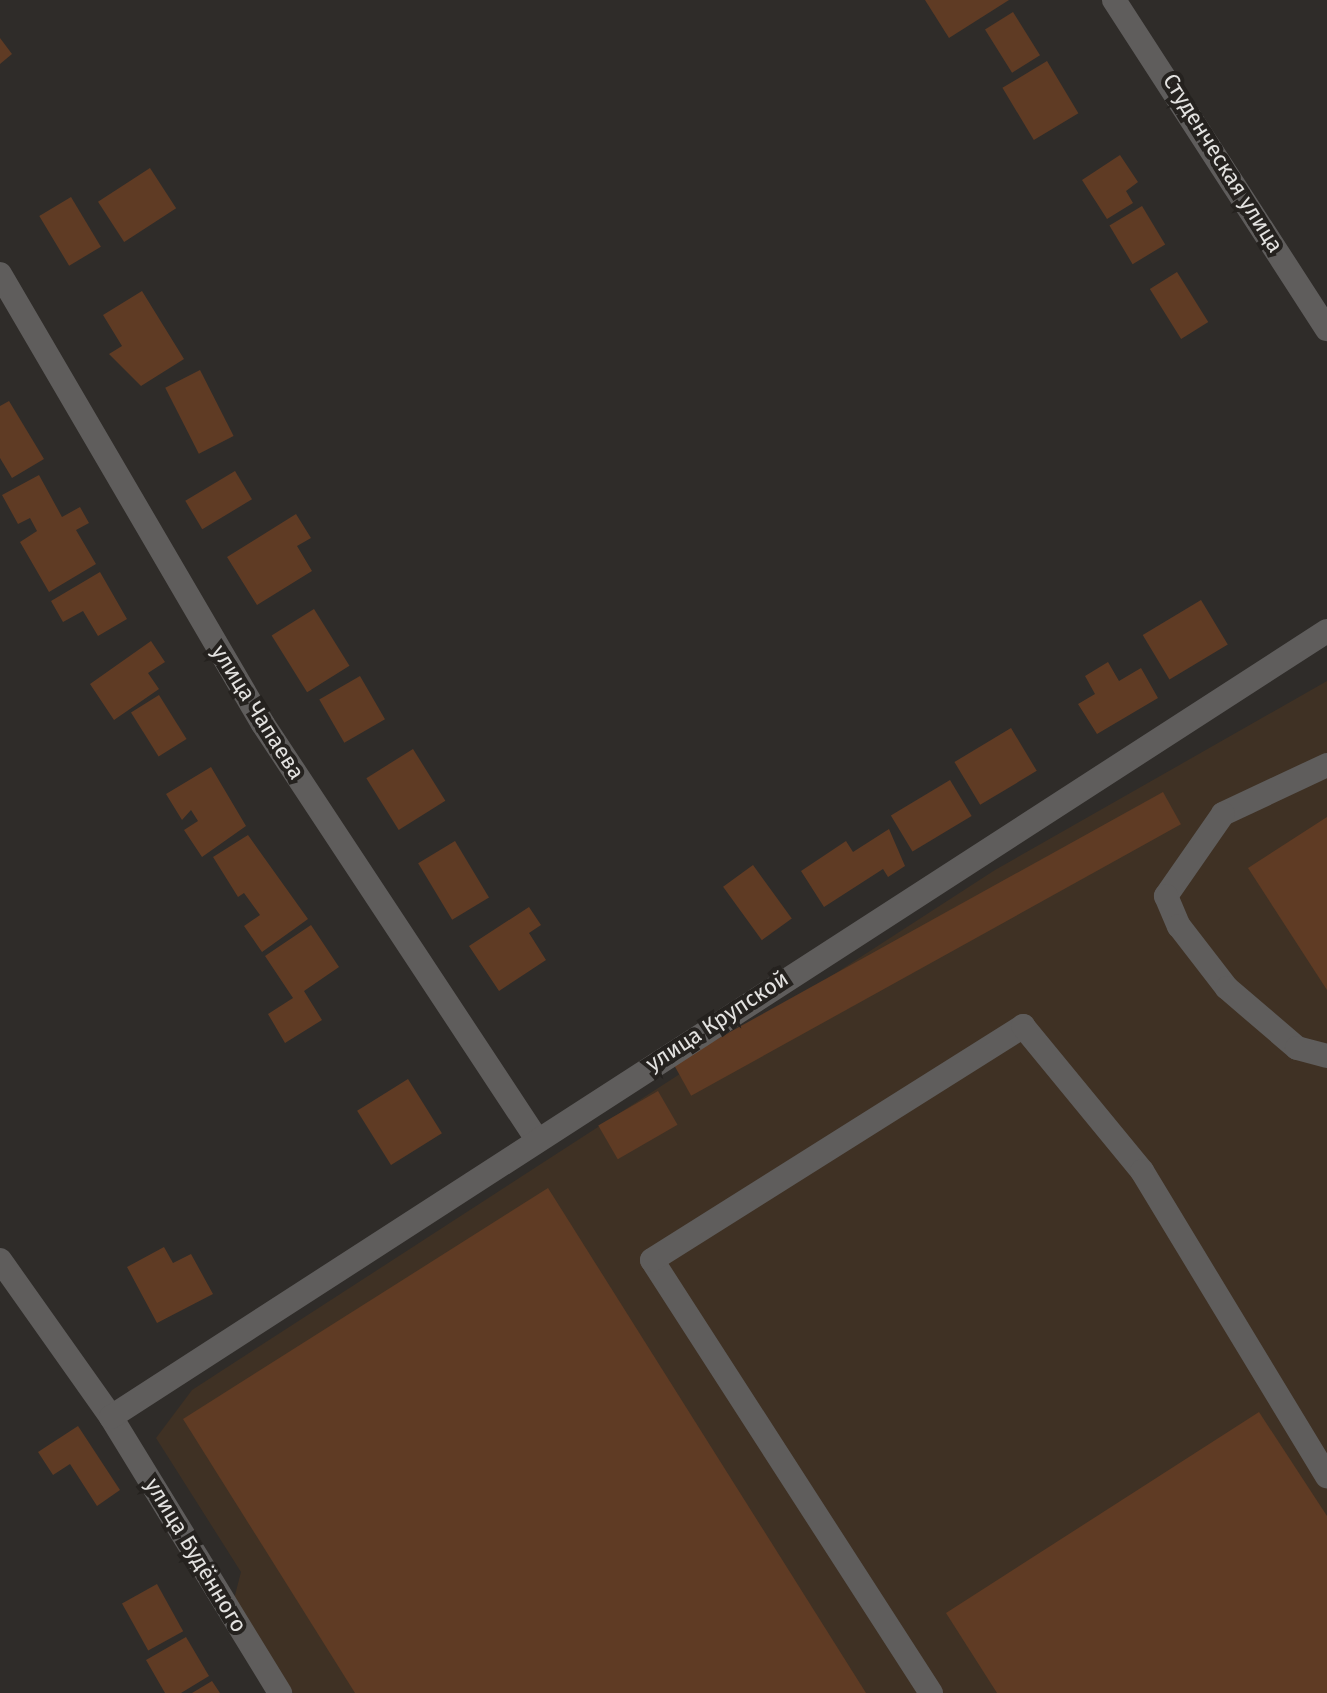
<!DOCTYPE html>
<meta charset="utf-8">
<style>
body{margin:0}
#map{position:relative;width:1327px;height:1693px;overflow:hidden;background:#2f2c29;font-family:"Fira Sans",sans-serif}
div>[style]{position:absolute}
.industrial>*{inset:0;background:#3f3124}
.building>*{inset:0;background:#5f3b24;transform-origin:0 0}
.minor>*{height:24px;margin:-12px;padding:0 12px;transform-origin:12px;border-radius:12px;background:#5f5d5c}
span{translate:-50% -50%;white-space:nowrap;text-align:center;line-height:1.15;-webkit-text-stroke:8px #25221f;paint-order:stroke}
.street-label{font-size:22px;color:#e3e2e0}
</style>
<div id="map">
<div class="industrial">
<div style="clip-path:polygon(1327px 681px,1327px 1693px,293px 1693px,234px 1599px,241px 1572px,156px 1438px,192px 1390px,995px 870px)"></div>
</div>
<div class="building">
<div style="clip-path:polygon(925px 0,1009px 0,949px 38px)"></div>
<div style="left:1013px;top:12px;width:51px;height:33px;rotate:58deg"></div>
<div style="clip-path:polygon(0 38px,12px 54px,0 64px)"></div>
<div style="left:1047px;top:61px;width:61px;height:52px;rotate:59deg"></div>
<div style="clip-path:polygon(1120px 155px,1138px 182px,1126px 191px,1133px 203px,1107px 219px,1082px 180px)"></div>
<div style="left:150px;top:168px;width:48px;height:62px;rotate:57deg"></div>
<div style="left:71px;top:197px;width:58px;height:37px;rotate:59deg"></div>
<div style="left:1142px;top:206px;width:45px;height:38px;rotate:59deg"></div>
<div style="left:1177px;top:272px;width:59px;height:32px;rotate:58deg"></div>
<div style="clip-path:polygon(142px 291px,184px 359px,141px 386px,109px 354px,122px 346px,103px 315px)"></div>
<div style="left:200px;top:370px;width:74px;height:39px;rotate:63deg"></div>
<div style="clip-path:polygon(9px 401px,44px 459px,12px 478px,0 458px,0 406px)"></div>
<div style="left:235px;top:471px;width:33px;height:58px;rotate:59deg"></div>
<div style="clip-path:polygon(39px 475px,62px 517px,80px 507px,89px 523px,76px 530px,96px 564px,49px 592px,20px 542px,37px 531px,30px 518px,18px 524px,2px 495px)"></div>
<div style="clip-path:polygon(296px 514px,311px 538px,297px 546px,312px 571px,257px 605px,227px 557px)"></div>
<div style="clip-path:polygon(100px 572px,127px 619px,98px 636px,83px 611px,63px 622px,51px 601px)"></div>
<div style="left:1201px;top:600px;width:52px;height:68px;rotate:59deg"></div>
<div style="left:314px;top:609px;width:67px;height:50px;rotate:58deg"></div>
<div style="clip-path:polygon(151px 641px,165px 662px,148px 673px,159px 689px,114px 720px,90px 684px)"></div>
<div style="clip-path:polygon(1108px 662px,1119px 681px,1141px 668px,1158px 698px,1097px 734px,1078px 704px,1095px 694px,1085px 676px)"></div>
<div style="left:360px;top:676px;width:50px;height:47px;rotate:60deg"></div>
<div style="left:159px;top:695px;width:52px;height:33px;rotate:58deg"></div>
<div style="left:1011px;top:728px;width:50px;height:66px;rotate:59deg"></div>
<div style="left:413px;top:749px;width:61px;height:55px;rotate:58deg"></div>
<div style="clip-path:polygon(211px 767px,246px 826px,202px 857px,184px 830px,198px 821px,191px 810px,182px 820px,166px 794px)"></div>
<div style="left:950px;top:780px;width:42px;height:69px;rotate:59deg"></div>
<div style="left:1163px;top:792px;width:37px;height:560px;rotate:61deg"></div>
<div style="clip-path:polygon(1327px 817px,1327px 990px,1248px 868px)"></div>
<div style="clip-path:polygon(889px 829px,905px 866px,888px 877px,883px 869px,824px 907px,801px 871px,846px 841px,853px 852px)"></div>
<div style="clip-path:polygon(248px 835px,308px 919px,262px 952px,244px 926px,260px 915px,244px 893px,238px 897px,213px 857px)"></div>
<div style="left:455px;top:841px;width:66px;height:43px;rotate:59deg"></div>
<div style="left:753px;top:865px;width:66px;height:37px;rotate:54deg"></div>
<div style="clip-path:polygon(529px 907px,541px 925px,529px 933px,546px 960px,499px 991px,469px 946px)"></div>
<div style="clip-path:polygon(311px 925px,339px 967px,304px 991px,322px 1020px,285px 1043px,268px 1014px,293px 998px,265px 956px)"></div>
<div style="left:408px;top:1079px;width:64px;height:60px;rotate:58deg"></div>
<div style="left:658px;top:1091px;width:39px;height:69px;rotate:60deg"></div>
<div style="clip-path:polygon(548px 1188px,866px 1693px,355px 1693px,183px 1419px)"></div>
<div style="clip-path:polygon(164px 1247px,173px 1263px,191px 1254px,213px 1294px,157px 1323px,127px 1267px)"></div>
<div style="clip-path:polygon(1259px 1412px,1327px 1516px,1327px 1693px,997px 1693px,946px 1613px)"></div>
<div style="clip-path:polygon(78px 1426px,120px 1490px,97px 1506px,70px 1464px,53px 1475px,38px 1452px)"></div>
<div style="left:157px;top:1584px;width:54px;height:40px;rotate:61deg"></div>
<div style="clip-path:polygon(186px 1637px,209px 1676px,181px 1693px,165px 1693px,146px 1660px)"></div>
<div style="clip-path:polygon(212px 1681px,220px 1693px,192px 1693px)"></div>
</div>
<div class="minor">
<div style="left:1114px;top:0;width:392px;rotate:57.1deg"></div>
<div style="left:0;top:274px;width:521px;rotate:59.7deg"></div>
<div style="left:263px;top:724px;width:495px;rotate:56.6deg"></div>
<div style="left:1327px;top:765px;width:115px;rotate:154.8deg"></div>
<div style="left:1223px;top:814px;width:100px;rotate:124.8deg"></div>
<div style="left:1166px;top:896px;width:33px;rotate:67deg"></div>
<div style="left:1179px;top:926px;width:78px;rotate:52.3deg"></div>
<div style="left:1227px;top:988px;width:92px;rotate:40.6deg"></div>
<div style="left:1297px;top:1048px;width:31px;rotate:15deg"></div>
<div style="left:0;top:1260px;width:192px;rotate:54.7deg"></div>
<div style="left:111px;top:1417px;width:324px;rotate:58.5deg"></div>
<div style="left:111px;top:1417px;width:1448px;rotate:-32.88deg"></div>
<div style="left:931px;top:1693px;width:515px;rotate:-122.8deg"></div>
<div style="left:652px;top:1260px;width:439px;rotate:-32.2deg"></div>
<div style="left:1023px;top:1026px;width:188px;rotate:50.6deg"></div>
<div style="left:1142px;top:1171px;width:357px;rotate:58.8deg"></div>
</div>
<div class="street-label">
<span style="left:1223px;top:163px;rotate:58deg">Студенческая улица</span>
<span style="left:258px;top:712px;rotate:58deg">улица Чапаева</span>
<span style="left:717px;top:1021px;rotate:-33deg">улица Крупской</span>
<span style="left:196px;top:1555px;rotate:59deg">улица Будённого</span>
</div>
</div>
